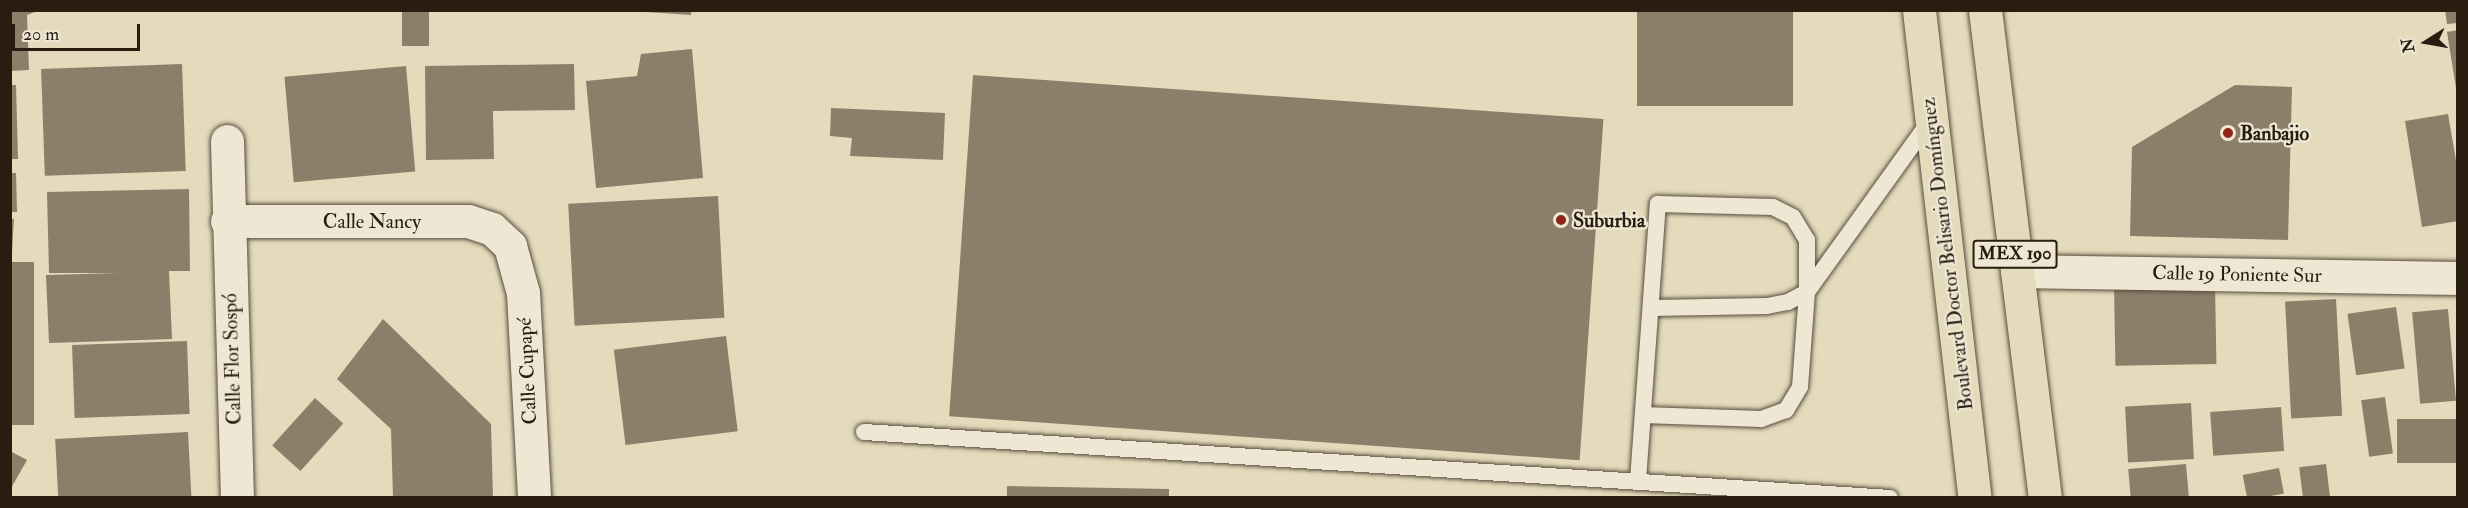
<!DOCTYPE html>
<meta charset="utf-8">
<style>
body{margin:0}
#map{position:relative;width:2468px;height:508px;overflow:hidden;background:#e4dabc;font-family:"IM FELL Double Pica",serif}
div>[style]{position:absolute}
.building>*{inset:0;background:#8b7f6a;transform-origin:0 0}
.roads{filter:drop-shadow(0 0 2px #594c3c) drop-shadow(0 0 2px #594c3c)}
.lane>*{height:16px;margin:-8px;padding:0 8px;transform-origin:8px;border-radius:8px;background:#ede7d3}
.street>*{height:33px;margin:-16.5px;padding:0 16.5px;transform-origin:16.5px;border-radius:16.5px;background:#ede7d3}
.primary>*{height:33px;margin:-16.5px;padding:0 16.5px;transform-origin:16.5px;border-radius:16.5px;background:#e4dabc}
.dots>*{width:16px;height:16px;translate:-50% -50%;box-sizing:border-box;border:3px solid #ede7d3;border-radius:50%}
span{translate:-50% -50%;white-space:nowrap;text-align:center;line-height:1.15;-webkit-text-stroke:4.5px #ede7d3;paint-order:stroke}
.shield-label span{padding:2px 4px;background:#ede7d3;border:2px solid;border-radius:4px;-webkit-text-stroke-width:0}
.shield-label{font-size:18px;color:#2b1c12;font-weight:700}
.poi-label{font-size:20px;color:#2b1c12;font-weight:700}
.left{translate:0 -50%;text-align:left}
.street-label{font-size:20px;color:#2b1c12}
.frame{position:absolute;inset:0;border:12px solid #2b1c12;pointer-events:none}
.north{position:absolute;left:2396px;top:12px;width:60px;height:60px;-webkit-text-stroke:4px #ede7d3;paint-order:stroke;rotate:259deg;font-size:16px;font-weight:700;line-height:24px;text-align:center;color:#2b1c12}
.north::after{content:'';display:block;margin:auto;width:21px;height:27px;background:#2b1c12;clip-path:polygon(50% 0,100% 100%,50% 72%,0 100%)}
.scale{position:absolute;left:12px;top:24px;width:128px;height:27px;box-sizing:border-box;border:3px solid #2b1c12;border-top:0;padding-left:8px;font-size:18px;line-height:21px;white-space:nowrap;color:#2b1c12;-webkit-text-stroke:4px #ede7d3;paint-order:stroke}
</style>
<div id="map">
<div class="building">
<div style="clip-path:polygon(10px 10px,40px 10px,27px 15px,29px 70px,10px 71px)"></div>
<div style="left:402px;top:10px;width:27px;height:36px"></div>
<div style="clip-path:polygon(617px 10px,691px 10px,691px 15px)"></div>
<div style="left:1637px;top:10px;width:156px;height:96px"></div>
<div style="clip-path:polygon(2445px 10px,2458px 10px,2458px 23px,2447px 24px)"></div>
<div style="clip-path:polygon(2458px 30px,2458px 88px,2456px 88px,2447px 32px)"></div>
<div style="clip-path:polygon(692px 49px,703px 178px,596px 188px,586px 81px,637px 76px,641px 54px)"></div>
<div style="left:182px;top:64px;width:107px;height:141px;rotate:88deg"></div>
<div style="clip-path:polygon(574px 64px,575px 110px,493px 111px,494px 159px,426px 160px,425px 66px)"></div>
<div style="left:406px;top:66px;width:106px;height:122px;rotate:85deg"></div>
<div style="left:973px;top:75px;width:632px;height:342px;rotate:4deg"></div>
<div style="clip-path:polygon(10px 85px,16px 85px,18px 159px,10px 159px)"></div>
<div style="clip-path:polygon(2235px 85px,2292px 87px,2288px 240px,2130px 236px,2132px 147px)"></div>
<div style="clip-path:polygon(831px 108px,945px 113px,943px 160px,850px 156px,852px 138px,830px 136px)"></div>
<div style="clip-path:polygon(2448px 114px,2458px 172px,2458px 221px,2422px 227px,2405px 121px)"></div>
<div style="clip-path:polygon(10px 173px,16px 173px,17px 212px,10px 212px)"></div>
<div style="clip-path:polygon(189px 189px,190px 271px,169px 271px,172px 339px,49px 343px,46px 275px,119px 273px,49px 273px,47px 192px)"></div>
<div style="left:718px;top:196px;width:122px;height:150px;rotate:87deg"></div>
<div style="clip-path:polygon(10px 219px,14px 219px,12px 252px,10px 252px)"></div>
<div style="left:10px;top:262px;width:24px;height:163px"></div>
<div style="left:2215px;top:283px;width:81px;height:101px;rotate:89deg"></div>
<div style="left:2336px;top:299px;width:117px;height:51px;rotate:87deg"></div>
<div style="left:2396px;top:307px;width:62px;height:49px;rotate:82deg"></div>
<div style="left:2448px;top:309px;width:92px;height:36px;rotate:85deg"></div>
<div style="clip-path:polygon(383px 319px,491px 424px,493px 498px,393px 498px,391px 429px,337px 379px)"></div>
<div style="left:726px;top:336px;width:96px;height:113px;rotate:83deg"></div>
<div style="left:187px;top:341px;width:73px;height:115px;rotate:88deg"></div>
<div style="left:2385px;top:397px;width:57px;height:24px;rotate:82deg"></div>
<div style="left:315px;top:398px;width:38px;height:64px;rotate:42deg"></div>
<div style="left:2191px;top:403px;width:56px;height:66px;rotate:87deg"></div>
<div style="left:2281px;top:407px;width:44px;height:71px;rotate:86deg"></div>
<div style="left:2458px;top:419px;width:44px;height:61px;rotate:90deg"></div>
<div style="left:188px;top:432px;width:66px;height:133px;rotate:87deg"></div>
<div style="clip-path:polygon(10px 451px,27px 460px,10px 490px)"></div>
<div style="left:2186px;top:464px;width:32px;height:58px;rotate:85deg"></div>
<div style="left:2326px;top:464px;width:34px;height:27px;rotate:83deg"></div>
<div style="left:2279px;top:468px;width:26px;height:37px;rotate:79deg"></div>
<div style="clip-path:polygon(1007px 486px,1169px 489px,1169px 498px,1007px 498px)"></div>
</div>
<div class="roads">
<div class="lane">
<div style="left:1651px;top:308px;width:116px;rotate:-1deg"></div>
<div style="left:1767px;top:306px;width:21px;rotate:-11deg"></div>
<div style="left:1788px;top:302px;width:21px;rotate:-28deg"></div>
<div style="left:1807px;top:292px;width:209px;rotate:-54.3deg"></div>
<div style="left:864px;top:432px;width:1028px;rotate:3.68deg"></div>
<div style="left:1638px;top:481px;width:278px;rotate:-85.9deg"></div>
<div style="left:1658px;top:204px;width:115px;rotate:1.5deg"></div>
<div style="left:1773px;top:207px;width:22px;rotate:27deg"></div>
<div style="left:1793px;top:217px;width:27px;rotate:59deg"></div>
<div style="left:1807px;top:240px;width:52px;rotate:90deg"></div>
<div style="left:1807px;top:292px;width:95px;rotate:94.2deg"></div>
<div style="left:1800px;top:387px;width:27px;rotate:121deg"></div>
<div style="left:1786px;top:410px;width:27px;rotate:160deg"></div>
<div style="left:1761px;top:419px;width:118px;rotate:-178.1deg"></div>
</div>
<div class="street">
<div style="left:227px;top:141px;width:357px;rotate:88.4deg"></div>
<div style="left:227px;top:221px;width:241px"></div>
<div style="left:468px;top:221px;width:25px;rotate:18deg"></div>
<div style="left:492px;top:229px;width:25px;rotate:43deg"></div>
<div style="left:510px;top:246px;width:49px;rotate:74.5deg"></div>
<div style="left:523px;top:293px;width:205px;rotate:86.9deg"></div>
<div style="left:2017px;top:271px;width:441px;rotate:0.9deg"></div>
</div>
<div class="primary">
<div style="left:1919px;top:10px;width:491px;rotate:83.5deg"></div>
<div style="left:1985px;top:10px;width:492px;rotate:83deg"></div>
</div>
</div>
<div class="dots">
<div style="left:2228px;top:133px;background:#8f2418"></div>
<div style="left:1561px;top:220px;background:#8f2418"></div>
</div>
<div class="shield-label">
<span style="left:2015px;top:254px">MEX 190</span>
</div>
<div class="poi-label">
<span class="left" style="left:2240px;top:133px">Banbajio</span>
<span class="left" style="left:1573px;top:220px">Suburbia</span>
</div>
<div class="street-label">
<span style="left:372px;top:221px">Calle Nancy</span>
<span style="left:1947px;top:254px;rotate:-97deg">Boulevard Doctor Belisario Domínguez</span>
<span style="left:2237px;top:274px;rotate:1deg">Calle 19 Poniente Sur</span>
<span style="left:232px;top:359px;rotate:-92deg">Calle Flor Sospó</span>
<span style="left:527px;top:371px;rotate:-93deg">Calle Cupapé</span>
</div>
<div class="frame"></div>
<div class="north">N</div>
<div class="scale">20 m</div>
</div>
